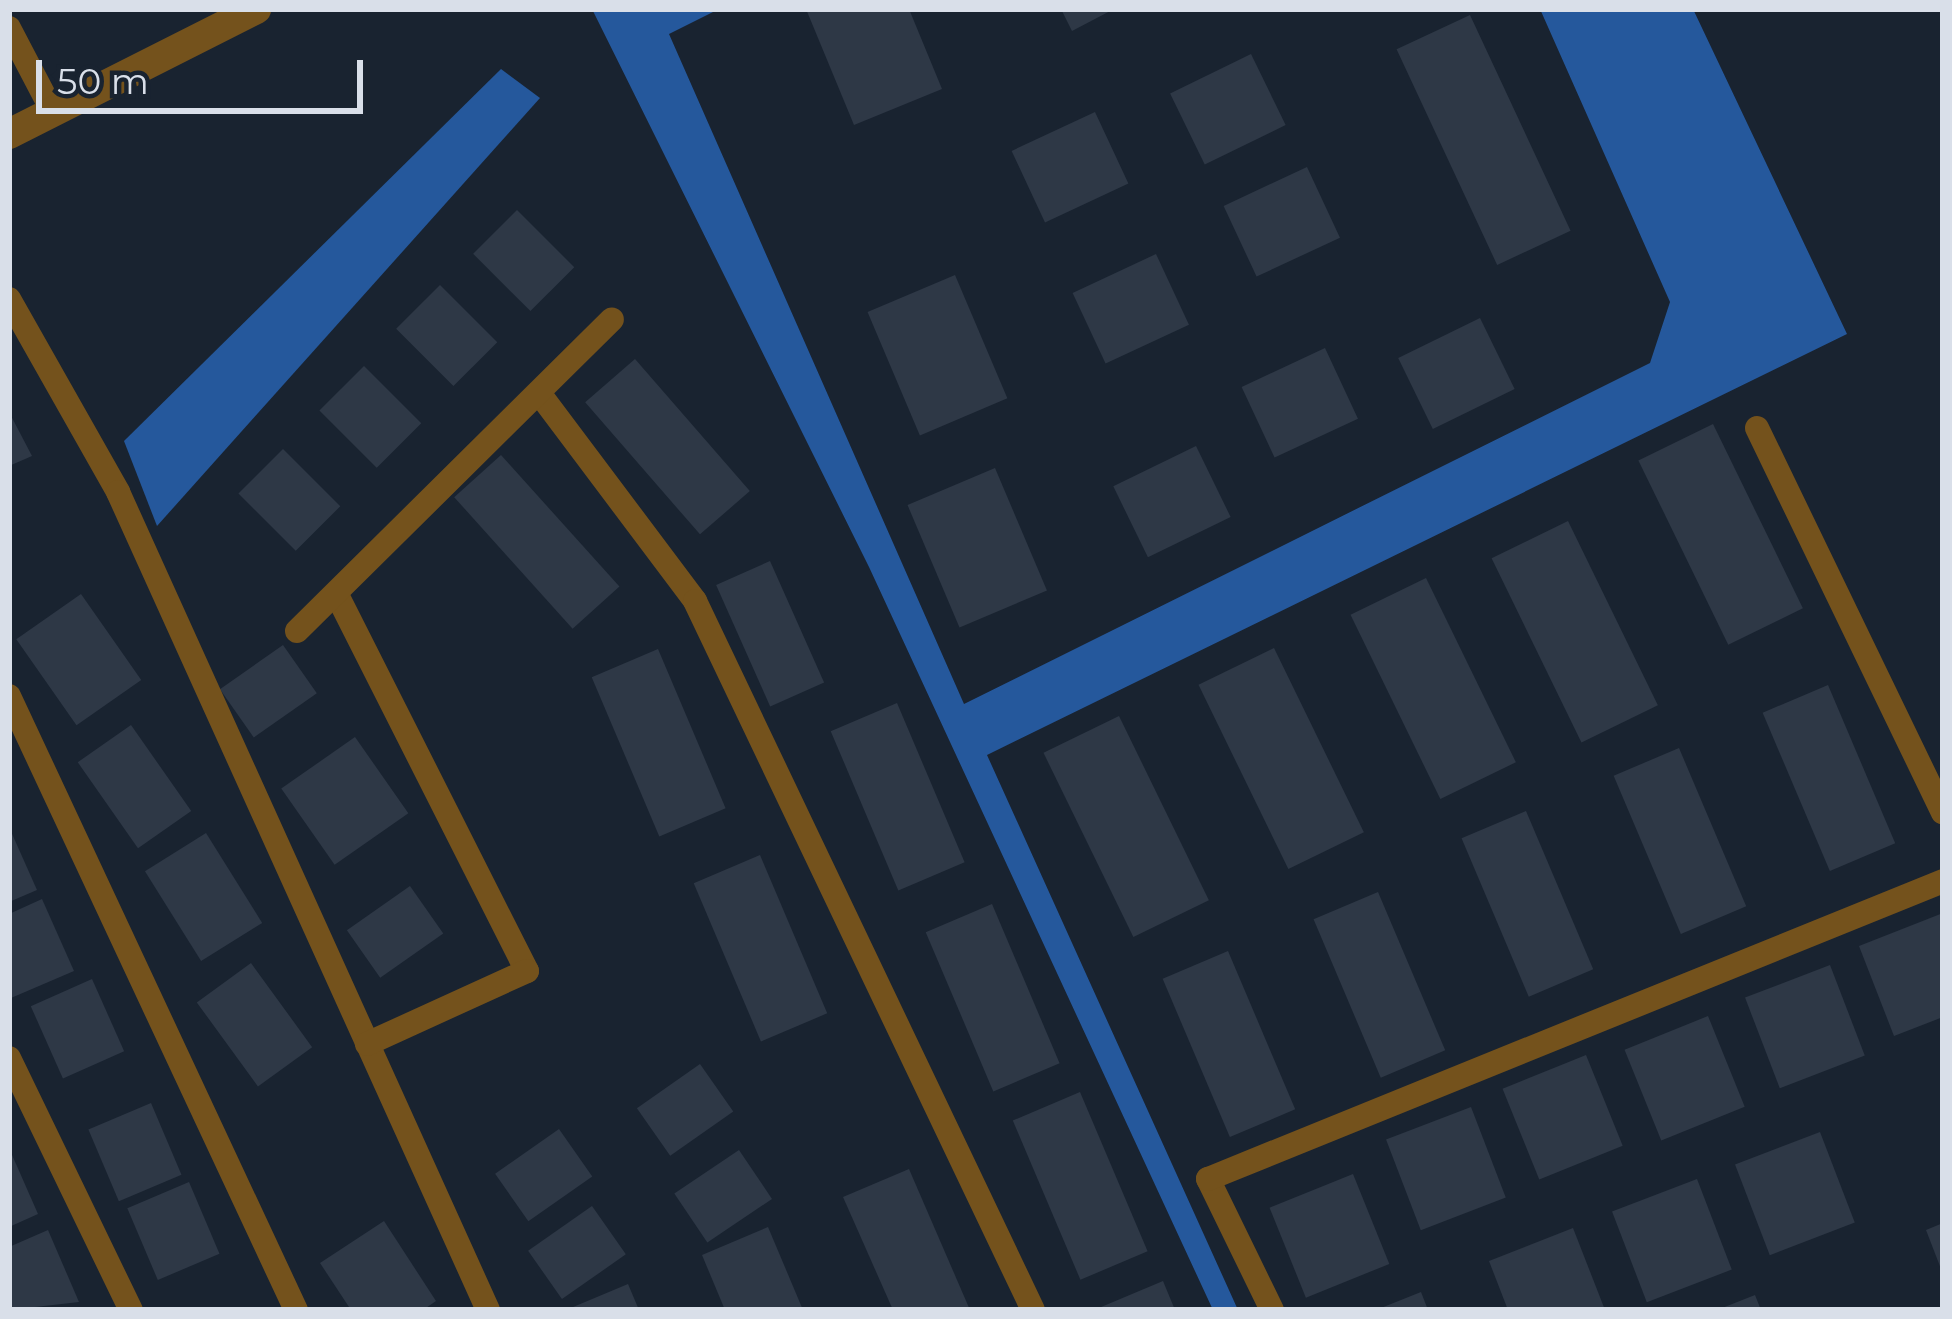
<!DOCTYPE html>
<style>
body{margin:0}
#map{position:relative;width:1952px;height:1319px;overflow:hidden;background:#192330;font-family:Montserrat,sans-serif}
div>[style]{position:absolute}
.water>*{inset:0;background:#25589c}
.building>*{inset:0;background:#2e3846;transform-origin:0 0}
.service>*{height:24px;margin:-12px;padding:0 12px;transform-origin:12px;border-radius:12px;background:#74521c}
.tertiary>*{height:30px;margin:-15px;padding:0 15px;transform-origin:15px;border-radius:15px;background:#74521c}
span{translate:-50% -50%;white-space:nowrap;text-align:center;line-height:1.15;-webkit-text-stroke:9px #192330;paint-order:stroke}
.frame{position:absolute;inset:0;border:12px solid #d9dfe9;pointer-events:none}
.scale{position:absolute;left:36px;top:60px;width:327px;height:54px;box-sizing:border-box;border:6px solid #d9dfe9;border-top:0;padding-left:15px;font-size:36px;line-height:42px;white-space:nowrap;color:#d9dfe9;-webkit-text-stroke:9px #192330;paint-order:stroke}
</style>
<div id="map">
<div class="water">
<div style="clip-path:polygon(592px 9px,719px 9px,669px 34px,964px 704px,1650px 363px,1670px 302px,1540px 9px,1693px 9px,1847px 334px,987px 755px,1238px 1310px,1213px 1310px,869px 567px)"></div>
<div style="clip-path:polygon(501px 69px,540px 98px,157px 526px,124px 441px)"></div>
</div>
<div class="building">
<div style="clip-path:polygon(806px 9px,909px 9px,942px 89px,854px 125px)"></div>
<div style="clip-path:polygon(1061px 9px,1114px 9px,1072px 31px)"></div>
<div style="left:1470px;top:15px;width:238px;height:81px;rotate:65deg"></div>
<div style="left:1251px;top:54px;width:79px;height:90px;rotate:64deg"></div>
<div style="left:1095px;top:112px;width:79px;height:92px;rotate:65deg"></div>
<div style="left:1307px;top:167px;width:78px;height:92px;rotate:65deg"></div>
<div style="left:517px;top:210px;width:81px;height:62px;rotate:45deg"></div>
<div style="left:1156px;top:254px;width:78px;height:92px;rotate:65deg"></div>
<div style="left:955px;top:275px;width:134px;height:95px;rotate:67deg"></div>
<div style="left:440px;top:285px;width:81px;height:62px;rotate:45deg"></div>
<div style="left:1480px;top:318px;width:79px;height:91px;rotate:64deg"></div>
<div style="left:1325px;top:348px;width:78px;height:92px;rotate:65deg"></div>
<div style="left:635px;top:359px;width:175px;height:66px;rotate:49deg"></div>
<div style="left:364px;top:366px;width:81px;height:63px;rotate:45deg"></div>
<div style="clip-path:polygon(9px 412px,32px 456px,9px 466px)"></div>
<div style="left:1713px;top:424px;width:205px;height:83px;rotate:64deg"></div>
<div style="left:1196px;top:446px;width:79px;height:92px;rotate:64deg"></div>
<div style="left:283px;top:449px;width:81px;height:63px;rotate:45deg"></div>
<div style="left:501px;top:455px;width:177px;height:63px;rotate:48deg"></div>
<div style="left:995px;top:468px;width:133px;height:95px;rotate:67deg"></div>
<div style="left:1568px;top:521px;width:205px;height:85px;rotate:64deg"></div>
<div style="left:770px;top:561px;width:133px;height:59px;rotate:66deg"></div>
<div style="left:1426px;top:578px;width:205px;height:84px;rotate:64deg"></div>
<div style="left:81px;top:594px;width:105px;height:79px;rotate:55deg"></div>
<div style="left:283px;top:645px;width:59px;height:77px;rotate:55deg"></div>
<div style="left:1274px;top:648px;width:205px;height:84px;rotate:64deg"></div>
<div style="left:658px;top:649px;width:173px;height:72px;rotate:67deg"></div>
<div style="left:1828px;top:685px;width:172px;height:71px;rotate:67deg"></div>
<div style="left:897px;top:703px;width:173px;height:72px;rotate:67deg"></div>
<div style="left:1119px;top:716px;width:205px;height:84px;rotate:64deg"></div>
<div style="left:131px;top:725px;width:105px;height:65px;rotate:55deg"></div>
<div style="left:355px;top:737px;width:93px;height:90px;rotate:55deg"></div>
<div style="left:1679px;top:748px;width:172px;height:71px;rotate:67deg"></div>
<div style="left:1526px;top:811px;width:172px;height:70px;rotate:67deg"></div>
<div style="clip-path:polygon(9px 827px,37px 890px,9px 902px)"></div>
<div style="left:206px;top:833px;width:106px;height:72px;rotate:58deg"></div>
<div style="left:760px;top:855px;width:172px;height:72px;rotate:67deg"></div>
<div style="left:410px;top:886px;width:58px;height:77px;rotate:55deg"></div>
<div style="left:1378px;top:892px;width:172px;height:70px;rotate:67deg"></div>
<div style="clip-path:polygon(42px 899px,74px 971px,11px 998px,9px 914px)"></div>
<div style="left:992px;top:904px;width:173px;height:72px;rotate:67deg"></div>
<div style="clip-path:polygon(1943px 913px,1943px 1017px,1894px 1036px,1859px 946px)"></div>
<div style="left:1228px;top:951px;width:172px;height:71px;rotate:67deg"></div>
<div style="left:251px;top:963px;width:104px;height:67px;rotate:54deg"></div>
<div style="left:1830px;top:965px;width:97px;height:91px;rotate:69deg"></div>
<div style="left:92px;top:979px;width:79px;height:67px;rotate:66deg"></div>
<div style="left:1708px;top:1016px;width:98px;height:90px;rotate:68deg"></div>
<div style="left:1586px;top:1055px;width:98px;height:90px;rotate:68deg"></div>
<div style="left:700px;top:1064px;width:58px;height:77px;rotate:55deg"></div>
<div style="left:1080px;top:1092px;width:173px;height:73px;rotate:67deg"></div>
<div style="left:151px;top:1103px;width:78px;height:68px;rotate:67deg"></div>
<div style="left:1471px;top:1107px;width:97px;height:91px;rotate:69deg"></div>
<div style="left:559px;top:1129px;width:58px;height:78px;rotate:55deg"></div>
<div style="left:1820px;top:1132px;width:97px;height:91px;rotate:69deg"></div>
<div style="clip-path:polygon(9px 1148px,38px 1214px,9px 1227px)"></div>
<div style="left:739px;top:1150px;width:59px;height:78px;rotate:56deg"></div>
<div style="clip-path:polygon(909px 1169px,970px 1310px,893px 1310px,843px 1197px)"></div>
<div style="left:1353px;top:1174px;width:97px;height:90px;rotate:68deg"></div>
<div style="left:1697px;top:1179px;width:97px;height:91px;rotate:69deg"></div>
<div style="left:189px;top:1182px;width:78px;height:67px;rotate:67deg"></div>
<div style="left:592px;top:1206px;width:59px;height:78px;rotate:55deg"></div>
<div style="clip-path:polygon(384px 1221px,436px 1301px,423px 1310px,351px 1310px,320px 1263px)"></div>
<div style="clip-path:polygon(1943px 1223px,1943px 1274px,1926px 1230px)"></div>
<div style="clip-path:polygon(768px 1227px,803px 1310px,725px 1310px,702px 1255px)"></div>
<div style="clip-path:polygon(1573px 1228px,1605px 1310px,1508px 1310px,1489px 1261px)"></div>
<div style="clip-path:polygon(48px 1230px,79px 1302px,9px 1310px,9px 1247px)"></div>
<div style="clip-path:polygon(1163px 1281px,1175px 1310px,1094px 1310px)"></div>
<div style="clip-path:polygon(628px 1284px,639px 1310px,566px 1310px)"></div>
<div style="clip-path:polygon(1421px 1292px,1428px 1310px,1376px 1310px)"></div>
<div style="clip-path:polygon(1755px 1295px,1761px 1310px,1717px 1310px)"></div>
</div>
<div class="service">
<div style="left:9px;top:28px;width:95px;rotate:62.4deg"></div>
<div style="left:9px;top:299px;width:222px;rotate:60.5deg"></div>
<div style="left:118px;top:492px;width:898px;rotate:65.66deg"></div>
<div style="left:539px;top:393px;width:260px;rotate:53.1deg"></div>
<div style="left:695px;top:601px;width:785px;rotate:64.51deg"></div>
<div style="left:1757px;top:428px;width:427px;rotate:64.2deg"></div>
<div style="left:338px;top:597px;width:419px;rotate:63.2deg"></div>
<div style="left:527px;top:971px;width:176px;rotate:155.5deg"></div>
<div style="left:297px;top:631px;width:443px;rotate:-44.7deg"></div>
<div style="left:9px;top:696px;width:678px;rotate:64.95deg"></div>
<div style="left:9px;top:1058px;width:280px;rotate:64.2deg"></div>
<div style="left:1272px;top:1310px;width:146px;rotate:-116deg"></div>
<div style="left:1208px;top:1179px;width:793px;rotate:-22.07deg"></div>
</div>
<div class="tertiary">
<div style="left:9px;top:134px;width:277px;rotate:-26.8deg"></div>
</div>
<div class="frame"></div>
<div class="scale">50 m</div>
</div>
